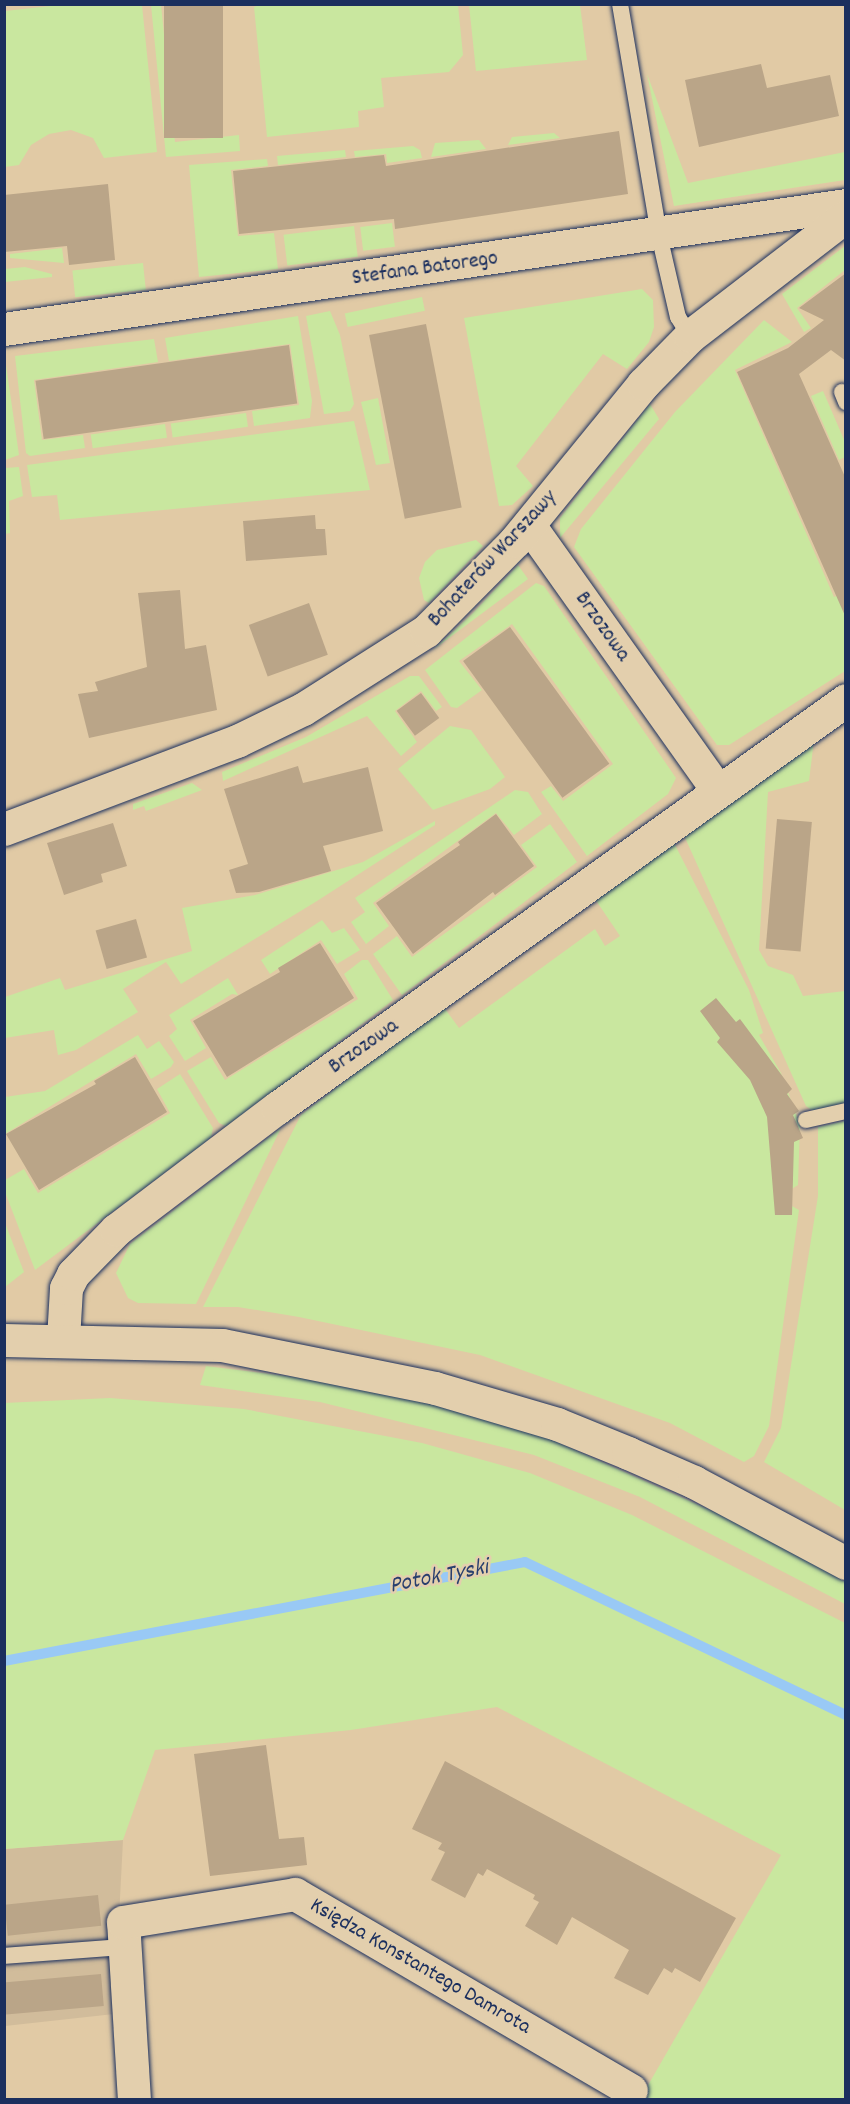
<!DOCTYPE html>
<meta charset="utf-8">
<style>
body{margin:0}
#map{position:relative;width:850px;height:2104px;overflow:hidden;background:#e1caa5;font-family:Dekko,sans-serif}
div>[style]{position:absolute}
.built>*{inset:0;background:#d1bc9b}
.green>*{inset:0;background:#c9e79f;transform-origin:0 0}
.stream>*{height:10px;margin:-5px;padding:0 5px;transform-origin:5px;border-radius:5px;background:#99c9f5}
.building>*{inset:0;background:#baa588;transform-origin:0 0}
.roads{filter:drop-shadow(0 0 2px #1b2f5e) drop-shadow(0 0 2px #1b2f5e)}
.service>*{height:16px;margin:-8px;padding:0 8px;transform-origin:8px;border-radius:8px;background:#e3cfad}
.minor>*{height:33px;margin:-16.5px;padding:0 16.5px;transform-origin:16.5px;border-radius:16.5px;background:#e3cfad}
.tertiary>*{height:33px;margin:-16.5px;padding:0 16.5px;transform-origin:16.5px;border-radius:16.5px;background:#e3cfad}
span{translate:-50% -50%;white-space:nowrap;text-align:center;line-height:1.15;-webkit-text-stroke:5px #e3cfad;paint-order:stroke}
.street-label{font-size:22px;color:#1b2f5e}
.water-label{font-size:24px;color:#283e6d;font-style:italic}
.frame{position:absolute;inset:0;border:6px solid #1b2f5e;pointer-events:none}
</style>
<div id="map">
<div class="built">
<div style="clip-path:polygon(123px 1840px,114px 2014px,5px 2026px,5px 1849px)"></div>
</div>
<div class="green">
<div style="clip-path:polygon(68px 4px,142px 5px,157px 152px,104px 158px,93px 138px,71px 130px,49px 134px,31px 145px,19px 165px,5px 167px,5px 11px)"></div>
<div style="clip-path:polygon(151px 5px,161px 5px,175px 142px,239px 135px,240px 151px,166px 157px)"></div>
<div style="clip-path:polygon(259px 5px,458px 5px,463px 55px,449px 72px,381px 78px,384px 107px,358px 111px,359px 127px,267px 137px,254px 7px)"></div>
<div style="clip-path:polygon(469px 5px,580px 5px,587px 60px,476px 71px)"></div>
<div style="clip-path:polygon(647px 74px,688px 183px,845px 152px,845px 180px,674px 206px)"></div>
<div style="clip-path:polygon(554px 133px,560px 138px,508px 145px,512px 137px)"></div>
<div style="clip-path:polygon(479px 140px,486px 149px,431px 157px,435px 143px)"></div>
<div style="clip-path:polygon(413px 146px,420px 150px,422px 158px,387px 163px,386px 154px,355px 157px,354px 151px)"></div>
<div style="clip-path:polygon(345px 150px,346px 157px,278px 165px,277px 156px)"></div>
<div style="clip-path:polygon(267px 159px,268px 166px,231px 170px,238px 236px,274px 233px,278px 269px,199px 277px,189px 165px)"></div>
<div style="left:392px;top:223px;width:24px;height:32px;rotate:83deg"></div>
<div style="left:354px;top:226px;width:31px;height:71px;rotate:83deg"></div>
<div style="clip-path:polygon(845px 246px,845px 270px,797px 308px,811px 328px,804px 332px,782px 294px)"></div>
<div style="clip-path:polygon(62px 248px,64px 263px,10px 258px,10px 254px)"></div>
<div style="left:143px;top:263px;width:27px;height:71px;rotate:84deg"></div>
<div style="clip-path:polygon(25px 267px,52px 274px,52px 277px,5px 282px,5px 269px)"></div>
<div style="clip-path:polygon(642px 289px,653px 300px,654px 327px,649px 342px,627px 369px,603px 354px,516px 466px,533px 486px,512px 505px,499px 506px,464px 318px)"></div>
<div style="left:422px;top:297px;width:14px;height:79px;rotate:78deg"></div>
<div style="clip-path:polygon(330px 311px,340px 335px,354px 404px,350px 411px,324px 414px,306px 316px)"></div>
<div style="clip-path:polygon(298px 316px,312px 401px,310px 418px,254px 426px,252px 411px,299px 405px,290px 344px,169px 361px,165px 338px)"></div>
<div style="clip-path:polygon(764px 320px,792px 342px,735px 370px,834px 597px,845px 592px,845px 671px,729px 745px,717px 745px,574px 547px,581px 529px,675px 412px)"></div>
<div style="clip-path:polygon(154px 339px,158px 362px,34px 380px,42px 440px,83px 435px,85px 448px,30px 456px,26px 453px,15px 356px)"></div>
<div style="clip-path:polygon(5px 358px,19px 455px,5px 460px,4px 358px)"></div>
<div style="clip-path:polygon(823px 391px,845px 442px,845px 457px,839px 460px,811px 396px)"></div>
<div style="clip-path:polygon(378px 398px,390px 463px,376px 465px,361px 402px)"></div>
<div style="clip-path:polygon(650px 404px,659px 419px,560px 538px,560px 518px)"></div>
<div style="left:246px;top:413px;width:14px;height:76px;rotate:82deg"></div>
<div style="clip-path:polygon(354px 421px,370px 490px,60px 520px,57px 495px,32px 497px,27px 465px)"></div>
<div style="left:165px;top:424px;width:14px;height:75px;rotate:82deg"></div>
<div style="clip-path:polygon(19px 467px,23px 496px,9px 501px,10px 533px,5px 534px,5px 468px)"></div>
<div style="clip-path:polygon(476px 540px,483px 546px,429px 603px,424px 600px,419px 578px,425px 562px,437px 550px)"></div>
<div style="clip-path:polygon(518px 565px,528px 579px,433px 650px,473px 613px)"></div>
<div style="clip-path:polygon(536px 583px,544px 586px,676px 778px,668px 794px,587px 856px,541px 792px,551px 786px,563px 801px,613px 764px,512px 624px,459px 661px,482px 690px,457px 708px,451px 707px,425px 670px)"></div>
<div style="clip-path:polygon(410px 676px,419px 676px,442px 707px,436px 711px,421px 691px,395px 711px,417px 742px,401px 756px,367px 716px,223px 781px,222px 772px,306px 737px)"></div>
<div style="clip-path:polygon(450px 726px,471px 730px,505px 777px,490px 789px,433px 810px,398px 769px)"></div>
<div style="clip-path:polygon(815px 732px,809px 781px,768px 792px,759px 950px,768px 966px,793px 975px,803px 996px,845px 991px,845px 1103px,813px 1111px,806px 1106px,682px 831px)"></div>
<div style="clip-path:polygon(192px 783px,202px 790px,146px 811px,144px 806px,133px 810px,133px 804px)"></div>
<div style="clip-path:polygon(515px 790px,528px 792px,542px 814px,514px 835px,496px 813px,373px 903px,389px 926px,366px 944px,351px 922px,365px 912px,355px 898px)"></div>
<div style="clip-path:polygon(435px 821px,435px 825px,317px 901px,181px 984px,166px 962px,123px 989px,138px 1012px,76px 1050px,58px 1055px,54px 1030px,5px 1038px,5px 997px,60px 978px,65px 990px,192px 951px,182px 908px,255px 895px,363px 862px)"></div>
<div style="clip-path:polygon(550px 824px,577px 862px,402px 995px,373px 954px,397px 936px,412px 957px,537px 867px,521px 845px)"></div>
<div style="clip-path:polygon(671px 837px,749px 990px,763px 1033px,759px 1035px,781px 1073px,800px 1125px,798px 1185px,778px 1198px,799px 1210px,769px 1426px,754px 1456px,744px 1462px,670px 1423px,480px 1355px,299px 1317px,238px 1307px,203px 1307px,301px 1115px,443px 1006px,459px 1028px,595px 929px,605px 946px,620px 936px,593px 896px)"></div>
<div style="clip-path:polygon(322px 920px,332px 933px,344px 928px,360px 950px,337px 964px,321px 940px,270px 974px,261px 960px)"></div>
<div style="clip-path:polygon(362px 960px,368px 960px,393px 1000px,228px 1127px,219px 1123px,187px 1071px,211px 1057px,225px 1080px,358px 999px,344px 974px)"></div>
<div style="clip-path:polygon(228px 978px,238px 995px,232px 994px,190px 1020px,206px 1048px,185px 1061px,169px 1036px,177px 1029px,169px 1015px)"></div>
<div style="clip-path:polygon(138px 1035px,147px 1049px,159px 1041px,174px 1062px,171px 1067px,151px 1079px,136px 1054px,5px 1134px,5px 1097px,45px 1091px)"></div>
<div style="clip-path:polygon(180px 1074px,213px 1128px,211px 1138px,35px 1270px,5px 1192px,5px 1180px,24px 1169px,38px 1193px,170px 1113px,157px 1089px)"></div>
<div style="clip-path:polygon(845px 1121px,846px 1121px,845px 1510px,764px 1462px,781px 1428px,818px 1196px,818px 1127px)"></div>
<div style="clip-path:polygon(281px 1128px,196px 1304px,138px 1303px,128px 1298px,116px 1273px,130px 1244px)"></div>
<div style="clip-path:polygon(5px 1223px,24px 1272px,5px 1287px,4px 1287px)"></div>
<div style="clip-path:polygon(206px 1366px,310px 1379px,435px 1405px,541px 1435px,771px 1537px,845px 1582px,845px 1604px,640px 1497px,534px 1455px,320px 1402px,200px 1385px)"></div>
<div style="clip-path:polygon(110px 1398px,244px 1409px,422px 1443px,530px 1473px,632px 1515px,845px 1623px,845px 2099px,640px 2099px,781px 1855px,497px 1707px,351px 1730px,155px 1750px,123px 1840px,5px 1849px,4px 1403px)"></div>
</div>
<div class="stream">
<div style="left:4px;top:1661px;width:530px;rotate:-10.76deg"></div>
<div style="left:525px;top:1562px;width:356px;rotate:25.5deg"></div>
</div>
<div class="building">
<div style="left:164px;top:4px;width:59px;height:134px"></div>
<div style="clip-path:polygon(761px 64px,767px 88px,830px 75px,839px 116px,699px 147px,685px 80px)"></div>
<div style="clip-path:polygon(619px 131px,628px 194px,395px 229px,394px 219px,239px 234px,233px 171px,384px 155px,386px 166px)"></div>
<div style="clip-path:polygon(108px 184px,115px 260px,69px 265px,67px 246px,4px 252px,4px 195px)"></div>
<div style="clip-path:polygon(846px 273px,846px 361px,831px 350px,799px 374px,846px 479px,846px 618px,737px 372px,788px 348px,824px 320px,799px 308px)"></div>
<div style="left:426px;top:324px;width:187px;height:58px;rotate:79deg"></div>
<div style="left:289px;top:345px;width:59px;height:256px;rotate:82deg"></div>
<div style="clip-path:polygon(315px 515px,316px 529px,325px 529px,327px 555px,246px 561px,243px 521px)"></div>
<div style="clip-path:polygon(180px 590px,185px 649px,206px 645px,217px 710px,89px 738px,78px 694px,98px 691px,95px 682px,147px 667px,138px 593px)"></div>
<div style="left:309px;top:603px;width:55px;height:64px;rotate:70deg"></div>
<div style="left:510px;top:627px;width:169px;height:58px;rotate:54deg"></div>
<div style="left:421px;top:693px;width:31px;height:30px;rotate:54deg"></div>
<div style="clip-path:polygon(298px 766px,303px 783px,368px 767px,383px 831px,323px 846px,331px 871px,259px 892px,236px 893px,229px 870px,248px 864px,224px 789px)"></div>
<div style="clip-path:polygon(496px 814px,534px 866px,495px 895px,493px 892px,413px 954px,376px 903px,460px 845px,458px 842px)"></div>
<div style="left:777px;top:819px;width:35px;height:130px;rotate:5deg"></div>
<div style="clip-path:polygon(113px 823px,127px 866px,101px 874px,103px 882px,64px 895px,47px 843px)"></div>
<div style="left:136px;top:919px;width:40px;height:42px;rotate:74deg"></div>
<div style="clip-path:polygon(320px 943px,354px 998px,227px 1077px,193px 1021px,280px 972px,278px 968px)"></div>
<div style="clip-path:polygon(716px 998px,736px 1022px,740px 1019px,792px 1089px,787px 1094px,799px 1111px,793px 1115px,803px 1138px,794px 1142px,792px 1215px,775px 1215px,767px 1117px,750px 1080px,717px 1042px,720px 1038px,700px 1011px)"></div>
<div style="clip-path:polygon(135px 1057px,167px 1112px,39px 1190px,6px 1134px,96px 1084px,94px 1081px)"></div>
<div style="clip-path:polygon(266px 1745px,279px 1839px,304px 1837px,307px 1865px,210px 1876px,194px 1754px)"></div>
<div style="clip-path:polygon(445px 1761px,736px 1918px,700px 1982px,675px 1968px,672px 1973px,664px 1968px,648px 1995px,614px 1978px,629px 1950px,572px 1917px,557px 1945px,540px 1935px,525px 1926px,539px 1902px,533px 1899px,535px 1895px,487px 1869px,483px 1876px,478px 1873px,465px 1898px,431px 1880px,445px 1852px,438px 1849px,442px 1843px,412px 1829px)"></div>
<div style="left:98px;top:1895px;width:31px;height:94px;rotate:84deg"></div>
<div style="left:101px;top:1974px;width:32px;height:98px;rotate:85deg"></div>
</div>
<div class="roads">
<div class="service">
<div style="left:620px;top:4px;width:234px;rotate:80.4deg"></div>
<div style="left:659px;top:235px;width:84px;rotate:77deg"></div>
<div style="left:678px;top:317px;width:22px;rotate:58deg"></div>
<div style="left:842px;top:392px;width:11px;rotate:68deg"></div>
<div style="left:806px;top:1120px;width:41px;rotate:-12.7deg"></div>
<div style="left:4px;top:1956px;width:121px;rotate:-4.3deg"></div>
</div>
<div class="minor">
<div style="left:4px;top:329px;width:851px;rotate:-8.38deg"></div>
<div style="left:529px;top:525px;width:323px;rotate:54.6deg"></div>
<div style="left:4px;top:829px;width:249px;rotate:-20.7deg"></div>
<div style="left:237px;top:741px;width:73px;rotate:-25.9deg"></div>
<div style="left:303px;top:709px;width:146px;rotate:-32.4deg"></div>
<div style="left:426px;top:631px;width:127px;rotate:-45.3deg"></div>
<div style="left:515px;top:541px;width:203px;rotate:-50.8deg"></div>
<div style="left:643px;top:384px;width:67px;rotate:-45.6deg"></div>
<div style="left:690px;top:336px;width:197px;rotate:-37.6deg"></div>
<div style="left:63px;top:1339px;width:51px;rotate:-86.6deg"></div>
<div style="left:66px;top:1288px;width:16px;rotate:-63deg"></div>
<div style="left:73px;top:1274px;width:62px;rotate:-45.7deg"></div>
<div style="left:116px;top:1230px;width:202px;rotate:-37.2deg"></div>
<div style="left:277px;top:1108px;width:700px;rotate:-35.64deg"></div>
<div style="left:134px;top:2100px;width:178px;rotate:-93.5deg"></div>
<div style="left:123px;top:1922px;width:174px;rotate:-9.2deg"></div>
<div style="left:295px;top:1894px;width:389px;rotate:30.3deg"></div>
</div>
<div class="tertiary">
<div style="left:4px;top:1340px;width:218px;rotate:1.3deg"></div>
<div style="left:222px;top:1345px;width:217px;rotate:11.4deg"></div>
<div style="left:435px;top:1388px;width:127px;rotate:16.4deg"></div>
<div style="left:557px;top:1424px;width:77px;rotate:22.2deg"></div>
<div style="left:628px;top:1453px;width:72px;rotate:23.7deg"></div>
<div style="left:694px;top:1482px;width:172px;rotate:28.1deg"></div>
</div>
</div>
<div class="street-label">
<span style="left:425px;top:269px;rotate:-8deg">Stefana Batorego</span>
<span style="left:493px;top:559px;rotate:-47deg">Bohaterów Warszawy</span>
<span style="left:602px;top:627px;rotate:55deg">Brzozowa</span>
<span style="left:364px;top:1047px;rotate:-35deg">Brzozowa</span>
<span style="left:420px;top:1967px;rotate:30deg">Księdza Konstantego Damrota</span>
</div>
<div class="water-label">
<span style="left:439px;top:1578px;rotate:-11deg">Potok Tyski</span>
</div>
<div class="frame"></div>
</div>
